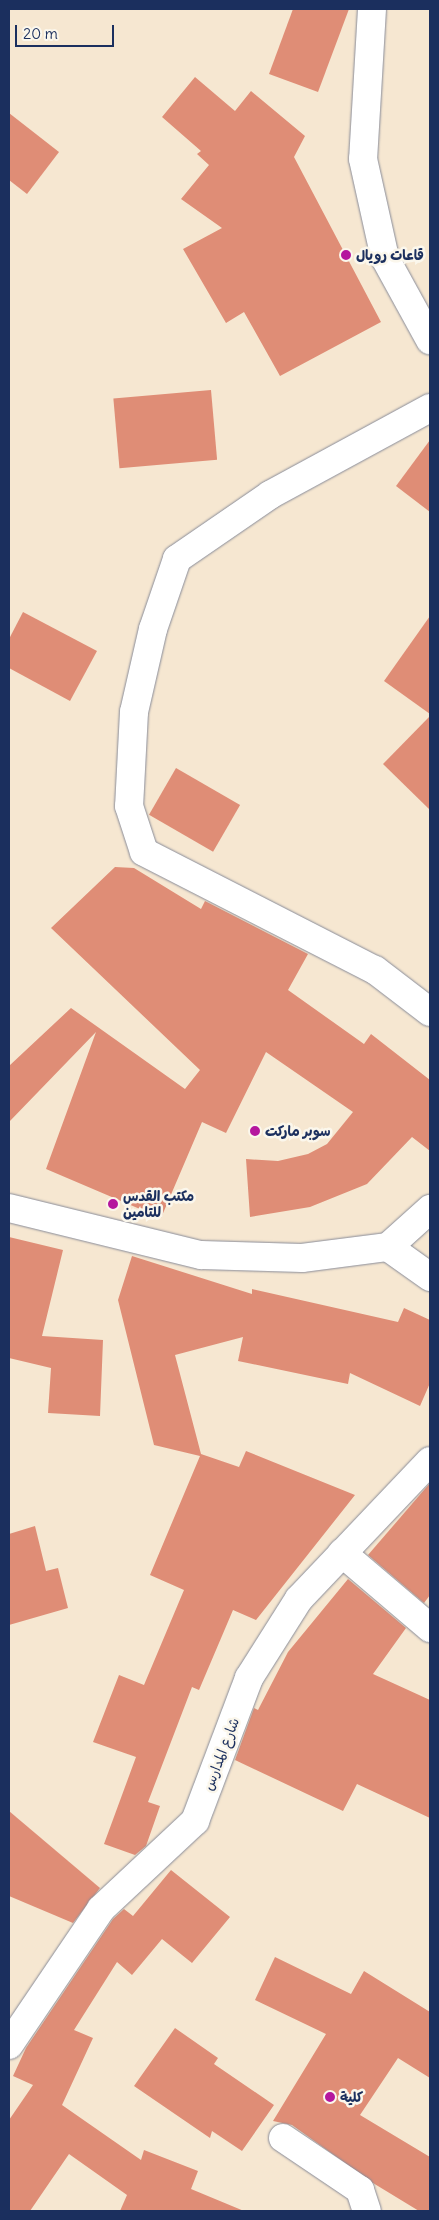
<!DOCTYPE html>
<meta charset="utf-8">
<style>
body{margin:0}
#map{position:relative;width:439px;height:2220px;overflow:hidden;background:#f6e7d1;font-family:Delius,"Playpen Sans Arabic",sans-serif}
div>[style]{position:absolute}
.building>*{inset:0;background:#df8d76;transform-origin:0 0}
.roads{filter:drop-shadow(0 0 1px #888b98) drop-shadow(0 0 1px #888b98)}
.minor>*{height:28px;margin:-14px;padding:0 14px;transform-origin:14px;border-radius:14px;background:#fff}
.dots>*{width:14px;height:14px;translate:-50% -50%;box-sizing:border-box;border:2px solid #fbf7ec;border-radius:50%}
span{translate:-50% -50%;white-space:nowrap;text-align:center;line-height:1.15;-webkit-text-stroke:5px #fbf7ec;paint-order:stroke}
.poi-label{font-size:14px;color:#1b2f5e;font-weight:700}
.left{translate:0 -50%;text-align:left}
.street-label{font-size:14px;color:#1b2f5e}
.frame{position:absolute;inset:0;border:10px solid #1b2f5e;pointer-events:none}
.scale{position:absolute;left:15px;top:25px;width:99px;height:22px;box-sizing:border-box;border:2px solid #1b2f5e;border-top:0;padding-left:6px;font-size:15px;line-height:18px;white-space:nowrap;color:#1b2f5e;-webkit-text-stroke:4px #fbf7ec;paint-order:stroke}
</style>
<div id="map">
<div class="building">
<div style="clip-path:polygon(293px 9px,349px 9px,318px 92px,269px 74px)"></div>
<div style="clip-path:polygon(195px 77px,235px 111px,251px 91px,305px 136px,294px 157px,381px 322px,280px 376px,244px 312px,226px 323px,183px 249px,222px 228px,181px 199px,209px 165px,197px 154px,201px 151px,162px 117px)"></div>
<div style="clip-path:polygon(9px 113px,59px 152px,27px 194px,9px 180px)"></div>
<div style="left:211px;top:390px;width:70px;height:98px;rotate:85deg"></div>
<div style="clip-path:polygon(430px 440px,430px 512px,396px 486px)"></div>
<div style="clip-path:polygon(23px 612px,97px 651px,70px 701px,9px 668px,9px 639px)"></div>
<div style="clip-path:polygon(430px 616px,430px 714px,384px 681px)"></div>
<div style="clip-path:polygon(430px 716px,430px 810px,383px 764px)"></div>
<div style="left:176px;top:768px;width:74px;height:54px;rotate:30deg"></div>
<div style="clip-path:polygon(115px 867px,134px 868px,201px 909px,205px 901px,308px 954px,288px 990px,364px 1044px,371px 1034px,430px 1080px,430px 1151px,412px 1137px,367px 1184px,310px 1207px,250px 1217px,246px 1159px,278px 1161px,308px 1154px,327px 1144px,353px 1112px,266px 1052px,226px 1133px,202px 1122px,161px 1218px,46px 1169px,96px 1032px,9px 1122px,9px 1066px,71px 1008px,185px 1089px,200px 1070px,51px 928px)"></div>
<div style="clip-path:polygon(9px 1237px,63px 1250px,42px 1336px,103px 1340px,100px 1416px,48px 1413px,51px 1368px,9px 1358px)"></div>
<div style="clip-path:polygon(132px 1256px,252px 1294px,252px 1289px,398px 1322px,404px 1308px,430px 1320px,430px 1383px,420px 1406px,350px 1373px,348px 1384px,238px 1361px,243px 1337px,175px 1355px,201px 1454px,239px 1467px,246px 1451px,355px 1495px,256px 1620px,233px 1610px,199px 1690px,192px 1687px,148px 1802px,160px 1806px,146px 1846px,135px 1855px,104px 1844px,136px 1757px,93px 1742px,119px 1675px,144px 1685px,184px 1590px,150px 1575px,200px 1456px,154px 1445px,118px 1300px)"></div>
<div style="clip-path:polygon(430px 1483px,430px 1595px,424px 1603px,368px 1555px)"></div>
<div style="clip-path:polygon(35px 1526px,46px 1571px,58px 1568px,68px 1608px,9px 1625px,9px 1534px)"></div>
<div style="clip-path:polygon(348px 1579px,406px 1628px,373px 1674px,430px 1700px,430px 1818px,357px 1784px,343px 1811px,235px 1760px,254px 1708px,258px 1710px,288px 1652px)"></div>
<div style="clip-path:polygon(9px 1811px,100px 1888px,73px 1923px,9px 1896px)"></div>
<div style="clip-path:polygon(171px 1870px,230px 1917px,192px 1963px,162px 1939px,132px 1975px,117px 1962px,74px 2030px,93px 2038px,62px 2105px,141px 2160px,144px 2150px,198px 2171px,191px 2189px,244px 2211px,120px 2211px,127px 2195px,69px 2154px,30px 2211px,9px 2211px,9px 2120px,33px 2085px,13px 2076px,26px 2048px,113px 1919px,124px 1909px,133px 1916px)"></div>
<div style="clip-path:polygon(275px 1957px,351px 1994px,364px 1971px,430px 2012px,430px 2078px,398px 2058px,360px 2115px,430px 2157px,430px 2211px,419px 2211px,373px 2183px,292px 2125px,273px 2121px,326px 2034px,255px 2000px)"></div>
<div style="clip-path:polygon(175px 2028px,218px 2058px,214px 2064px,274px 2105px,242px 2151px,212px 2131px,210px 2138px,134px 2086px)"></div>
</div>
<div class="roads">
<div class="minor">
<div style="left:372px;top:9px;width:150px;rotate:93.4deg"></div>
<div style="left:363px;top:159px;width:101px;rotate:77.5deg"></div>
<div style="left:385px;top:258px;width:94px;rotate:61.2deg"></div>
<div style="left:430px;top:408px;width:182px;rotate:151.5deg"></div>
<div style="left:270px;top:495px;width:113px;rotate:145.5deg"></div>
<div style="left:177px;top:559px;width:74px;rotate:108.9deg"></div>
<div style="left:153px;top:629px;width:85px;rotate:102.9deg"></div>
<div style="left:134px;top:712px;width:94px;rotate:93deg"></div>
<div style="left:129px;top:806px;width:48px;rotate:71.9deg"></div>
<div style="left:144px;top:852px;width:259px;rotate:27.1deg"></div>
<div style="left:375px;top:970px;width:69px;rotate:37.4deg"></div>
<div style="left:9px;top:1208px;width:198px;rotate:13.8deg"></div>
<div style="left:201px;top:1255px;width:101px;rotate:1.7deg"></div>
<div style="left:302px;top:1258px;width:87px;rotate:-7.3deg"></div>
<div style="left:388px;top:1247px;width:57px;rotate:-42.1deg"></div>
<div style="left:388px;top:1247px;width:52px;rotate:35.5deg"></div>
<div style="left:342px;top:1553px;width:116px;rotate:40.4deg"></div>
<div style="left:9px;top:2045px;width:164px;rotate:-55.9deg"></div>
<div style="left:101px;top:1909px;width:129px;rotate:-43.1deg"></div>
<div style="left:195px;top:1821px;width:153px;rotate:-69.3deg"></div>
<div style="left:249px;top:1678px;width:93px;rotate:-57.7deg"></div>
<div style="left:299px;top:1599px;width:190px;rotate:-46.5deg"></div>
<div style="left:283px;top:2138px;width:93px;rotate:34deg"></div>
<div style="left:360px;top:2190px;width:22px;rotate:72deg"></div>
</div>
</div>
<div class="dots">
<div style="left:346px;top:255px;background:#b5179e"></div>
<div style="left:255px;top:1131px;background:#b5179e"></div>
<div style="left:113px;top:1204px;background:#b5179e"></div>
<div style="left:330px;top:2097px;background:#b5179e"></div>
</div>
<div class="poi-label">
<span class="left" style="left:356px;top:255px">قاعات رويال</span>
<span class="left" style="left:265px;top:1131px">سوبر ماركت</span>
<span class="left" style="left:123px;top:1204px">مكتب القدس<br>للتامين</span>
<span class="left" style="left:340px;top:2097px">كلية</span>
</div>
<div class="street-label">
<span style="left:221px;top:1754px;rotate:-69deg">شارع المدارس</span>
</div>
<div class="frame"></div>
<div class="scale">20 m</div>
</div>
